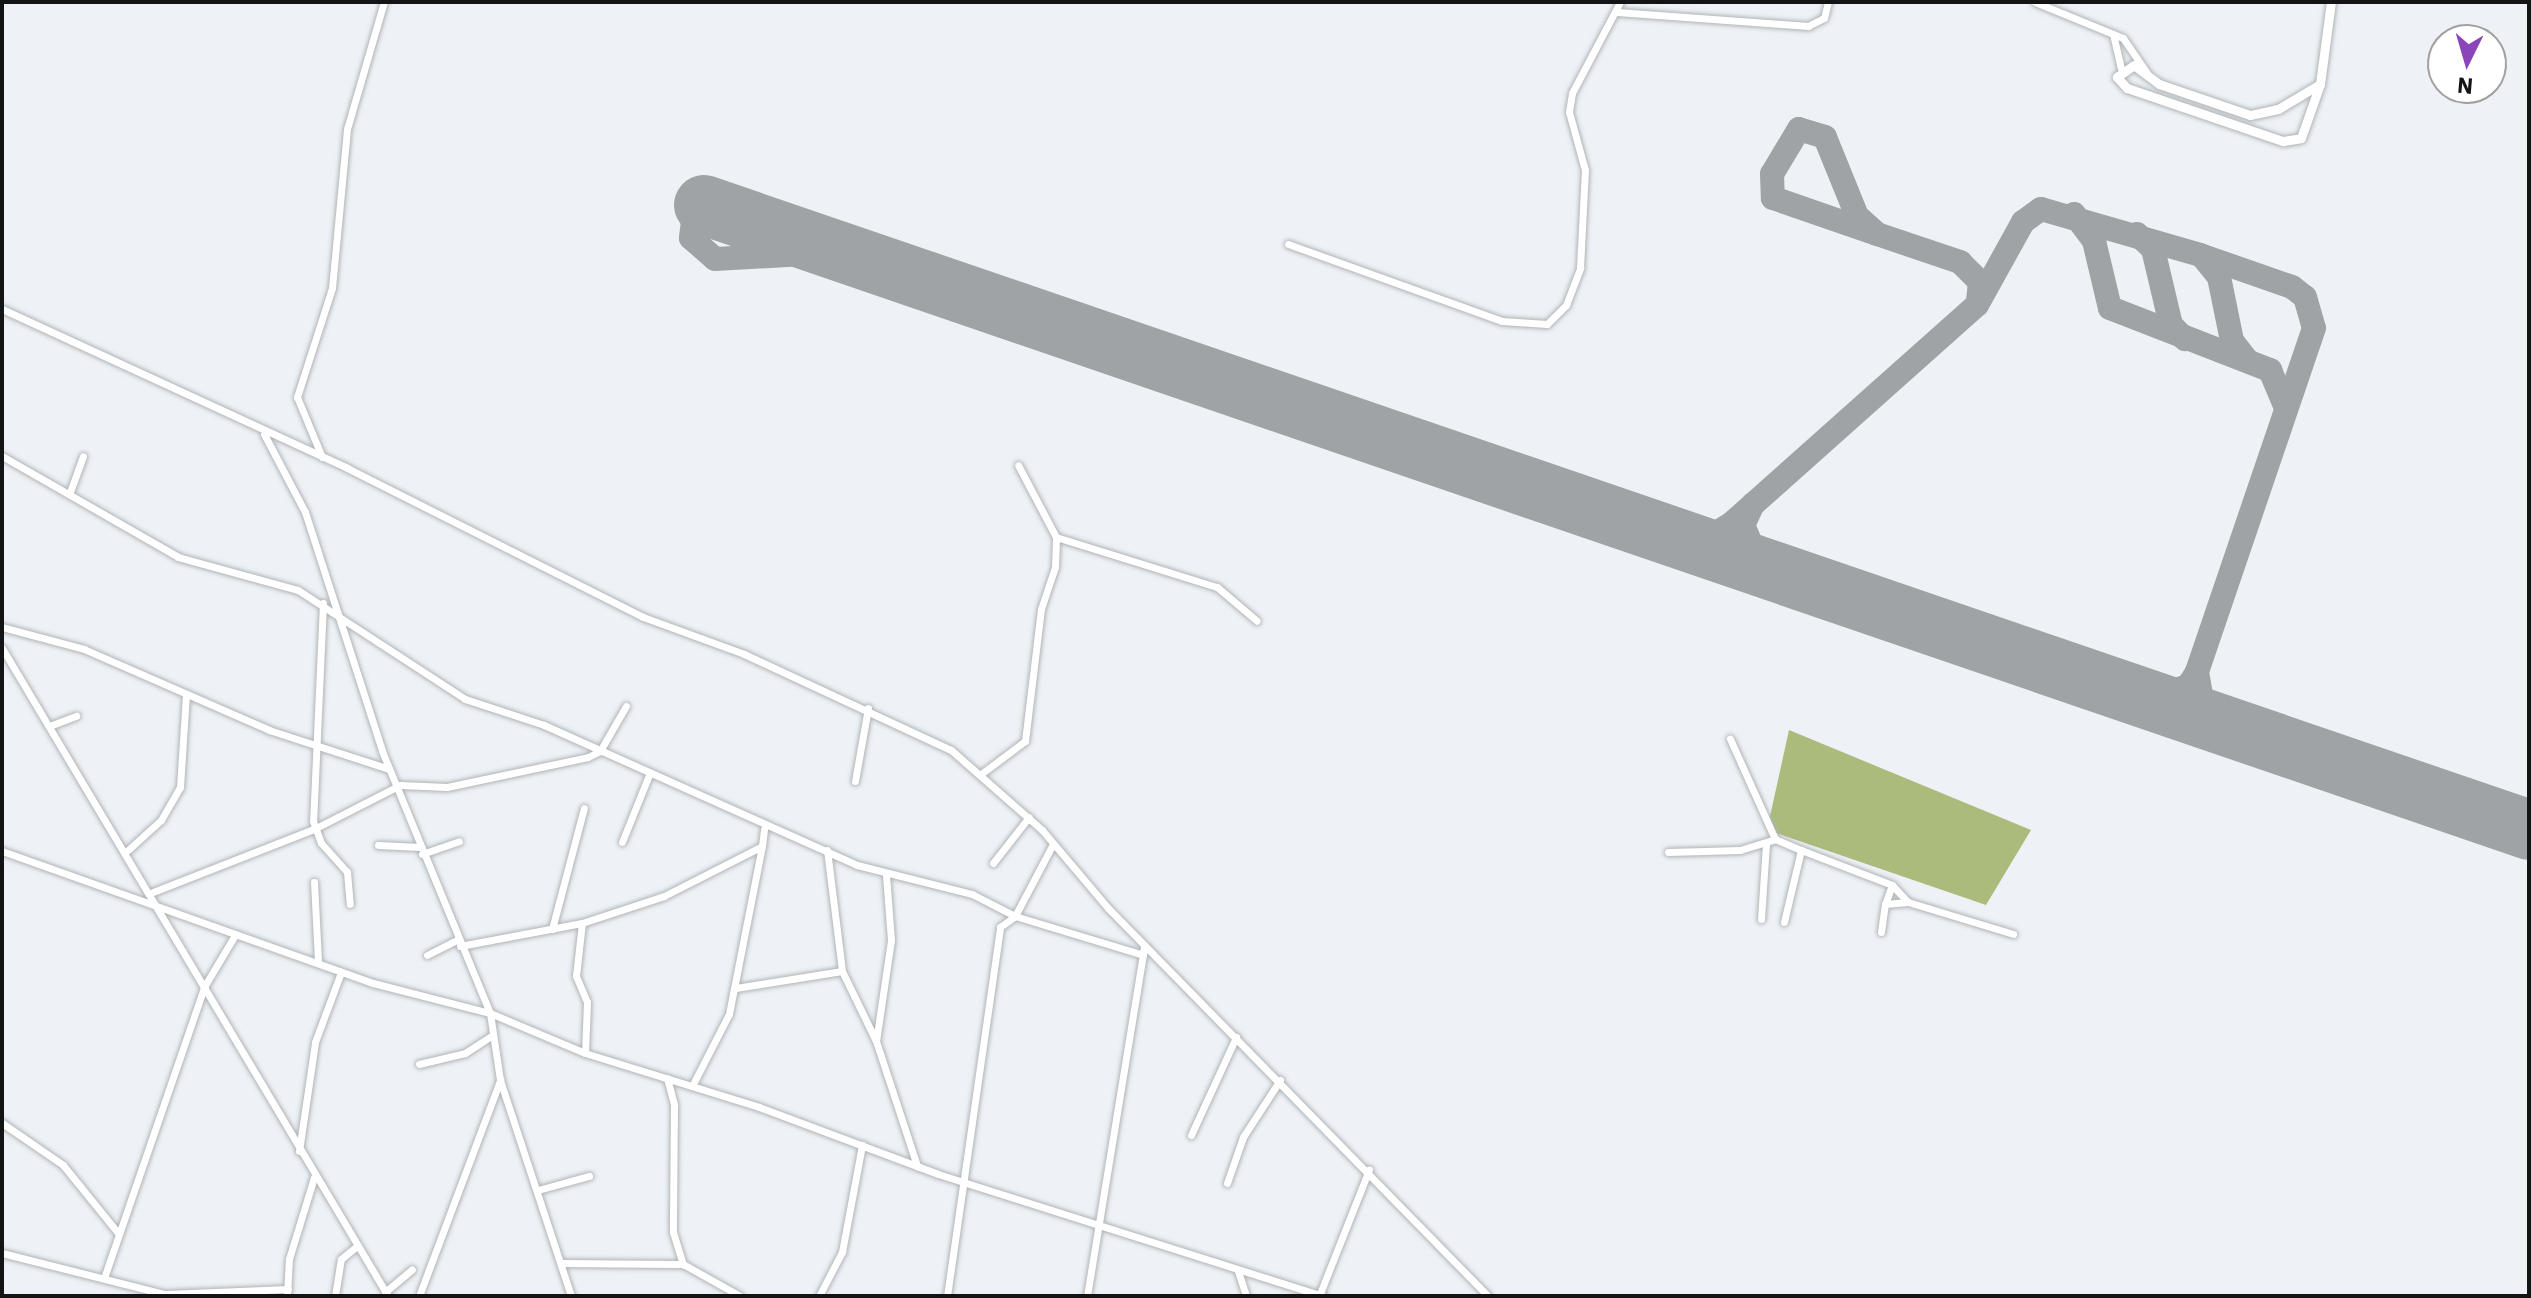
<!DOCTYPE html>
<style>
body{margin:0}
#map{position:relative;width:2531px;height:1298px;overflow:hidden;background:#eef2f6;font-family:"IBM Plex Sans",sans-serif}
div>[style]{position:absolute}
.forest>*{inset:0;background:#abbb7c}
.taxiway>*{height:24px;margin:-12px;padding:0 12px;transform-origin:12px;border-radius:12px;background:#a0a3a6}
.runway>*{height:60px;margin:-30px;padding:0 30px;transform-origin:30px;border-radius:30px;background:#a0a3a6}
.roads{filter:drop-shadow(0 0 2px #b0b4b7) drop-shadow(0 0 2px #b0b4b7)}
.minor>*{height:7px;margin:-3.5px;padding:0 3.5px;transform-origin:3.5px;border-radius:3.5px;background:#fff}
.tertiary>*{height:9px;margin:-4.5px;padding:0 4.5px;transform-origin:4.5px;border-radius:4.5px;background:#fff}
span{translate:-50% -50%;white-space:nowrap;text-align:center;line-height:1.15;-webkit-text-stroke:7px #fff;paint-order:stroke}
.frame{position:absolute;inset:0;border:4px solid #131416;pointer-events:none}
.north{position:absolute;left:2427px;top:24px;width:80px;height:80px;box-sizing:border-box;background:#fff;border:2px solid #a1a1a2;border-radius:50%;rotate:185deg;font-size:22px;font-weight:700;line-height:32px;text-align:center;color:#131416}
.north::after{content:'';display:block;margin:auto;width:28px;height:36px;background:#8945b9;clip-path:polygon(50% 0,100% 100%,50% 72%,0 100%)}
</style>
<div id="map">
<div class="forest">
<div style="clip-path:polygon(1789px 730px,2031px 830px,1986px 905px,1767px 830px)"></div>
</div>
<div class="taxiway">
<div style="left:704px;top:205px;width:13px;rotate:141deg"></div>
<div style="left:694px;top:213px;width:25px;rotate:97deg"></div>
<div style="left:691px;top:238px;width:32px;rotate:41deg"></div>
<div style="left:715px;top:259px;width:125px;rotate:-3.2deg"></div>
<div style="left:2074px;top:214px;width:34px;rotate:53deg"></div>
<div style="left:2094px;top:241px;width:69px;rotate:76.6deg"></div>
<div style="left:2110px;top:308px;width:172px;rotate:21.2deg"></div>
<div style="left:2270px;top:370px;width:41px;rotate:67.2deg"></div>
<div style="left:1877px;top:234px;width:27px;rotate:-138deg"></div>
<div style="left:1857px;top:216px;width:85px;rotate:-112.1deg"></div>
<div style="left:1825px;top:137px;width:27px;rotate:-163deg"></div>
<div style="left:1799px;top:129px;width:52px;rotate:121deg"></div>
<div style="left:1772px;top:174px;width:24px;rotate:88deg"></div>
<div style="left:1773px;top:198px;width:110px;rotate:19.1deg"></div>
<div style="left:1877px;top:234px;width:88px;rotate:18.6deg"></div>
<div style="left:1960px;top:262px;width:28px;rotate:45deg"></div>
<div style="left:1980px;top:282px;width:20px;rotate:96deg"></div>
<div style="left:2137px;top:234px;width:22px;rotate:43deg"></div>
<div style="left:2153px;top:249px;width:78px;rotate:76.7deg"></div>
<div style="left:2171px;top:325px;width:20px;rotate:45deg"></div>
<div style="left:2202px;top:256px;width:27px;rotate:51deg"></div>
<div style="left:2219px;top:277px;width:65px;rotate:78.5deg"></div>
<div style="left:2232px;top:341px;width:24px;rotate:52deg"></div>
<div style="left:1753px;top:504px;width:23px;rotate:115deg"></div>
<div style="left:1743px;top:525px;width:46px;rotate:66.8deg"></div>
<div style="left:1677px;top:538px;width:33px;rotate:-2deg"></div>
<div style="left:1710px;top:537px;width:25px;rotate:-32deg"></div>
<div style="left:1731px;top:524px;width:329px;rotate:-41.7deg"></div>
<div style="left:1977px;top:305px;width:95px;rotate:-61deg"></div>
<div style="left:2023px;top:222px;width:22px;rotate:-36deg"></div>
<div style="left:2041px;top:209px;width:166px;rotate:16.1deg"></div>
<div style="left:2200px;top:255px;width:97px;rotate:19.2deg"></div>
<div style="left:2292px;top:287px;width:16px;rotate:38deg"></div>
<div style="left:2305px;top:297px;width:32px;rotate:74deg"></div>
<div style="left:2314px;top:328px;width:363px;rotate:108.8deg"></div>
<div style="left:2197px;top:672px;width:15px;rotate:122deg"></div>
<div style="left:2189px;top:685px;width:41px;rotate:157.2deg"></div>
<div style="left:2197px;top:672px;width:36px;rotate:80deg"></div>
<div style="left:2203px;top:707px;width:28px;rotate:42deg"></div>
</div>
<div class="runway">
<div style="left:704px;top:205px;width:1929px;rotate:18.9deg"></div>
</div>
<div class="roads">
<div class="minor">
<div style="left:2035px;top:2px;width:95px;rotate:22.2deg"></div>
<div style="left:2123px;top:38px;width:42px;rotate:55.6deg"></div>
<div style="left:1617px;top:12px;width:192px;rotate:4.2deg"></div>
<div style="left:1808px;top:26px;width:18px;rotate:-27deg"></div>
<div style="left:1824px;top:18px;width:16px;rotate:-76deg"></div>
<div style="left:2113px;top:34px;width:35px;rotate:77deg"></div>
<div style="left:1288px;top:244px;width:227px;rotate:19.8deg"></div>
<div style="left:1502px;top:321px;width:45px;rotate:3.8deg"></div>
<div style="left:1547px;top:324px;width:27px;rotate:-45deg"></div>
<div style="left:1566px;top:305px;width:40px;rotate:-69deg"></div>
<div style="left:1580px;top:268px;width:98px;rotate:-87.1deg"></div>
<div style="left:1585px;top:170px;width:60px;rotate:-105.4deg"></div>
<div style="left:1569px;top:112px;width:19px;rotate:-81deg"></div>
<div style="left:1572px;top:93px;width:103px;rotate:-62.2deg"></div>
<div style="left:2px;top:309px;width:380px;rotate:24.7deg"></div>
<div style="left:347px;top:468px;width:331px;rotate:26.7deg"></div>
<div style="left:643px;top:617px;width:108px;rotate:20.1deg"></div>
<div style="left:744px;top:654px;width:228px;rotate:24.9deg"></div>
<div style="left:951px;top:750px;width:121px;rotate:41.3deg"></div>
<div style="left:1042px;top:830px;width:102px;rotate:49.8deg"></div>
<div style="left:1108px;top:908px;width:543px;rotate:45.6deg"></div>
<div style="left:264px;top:434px;width:88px;rotate:62.3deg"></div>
<div style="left:305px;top:512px;width:251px;rotate:72.1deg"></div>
<div style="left:382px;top:751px;width:283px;rotate:67.6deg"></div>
<div style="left:490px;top:1013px;width:68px;rotate:81.5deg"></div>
<div style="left:500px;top:1080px;width:227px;rotate:71.8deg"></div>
<div style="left:2px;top:456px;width:203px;rotate:29.8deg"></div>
<div style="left:178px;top:557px;width:124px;rotate:15.4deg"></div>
<div style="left:298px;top:590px;width:199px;rotate:33.1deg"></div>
<div style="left:465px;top:699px;width:83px;rotate:18.2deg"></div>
<div style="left:544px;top:725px;width:343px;rotate:24.1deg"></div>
<div style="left:857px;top:865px;width:119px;rotate:14.2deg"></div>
<div style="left:972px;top:894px;width:48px;rotate:27.1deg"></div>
<div style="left:1015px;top:916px;width:81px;rotate:-62.2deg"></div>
<div style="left:322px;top:457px;width:65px;rotate:-112.6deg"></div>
<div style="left:297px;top:397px;width:114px;rotate:-72.2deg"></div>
<div style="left:332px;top:288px;width:160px;rotate:-84.6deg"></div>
<div style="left:347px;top:129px;width:132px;rotate:-73.8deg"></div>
<div style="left:70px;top:492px;width:38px;rotate:-70deg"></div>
<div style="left:1056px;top:537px;width:169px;rotate:17.3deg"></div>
<div style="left:1217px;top:587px;width:52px;rotate:40.4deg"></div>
<div style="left:323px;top:603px;width:218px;rotate:92.6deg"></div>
<div style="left:313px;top:821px;width:23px;rotate:70deg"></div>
<div style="left:321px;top:843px;width:39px;rotate:48deg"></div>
<div style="left:347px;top:872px;width:32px;rotate:85deg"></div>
<div style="left:2px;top:627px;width:85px;rotate:15deg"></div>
<div style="left:84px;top:649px;width:202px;rotate:23.6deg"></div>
<div style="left:269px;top:730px;width:126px;rotate:18deg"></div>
<div style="left:2px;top:648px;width:754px;rotate:59.22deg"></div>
<div style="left:52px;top:725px;width:26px;rotate:-21deg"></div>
<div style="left:981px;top:774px;width:55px;rotate:-36.9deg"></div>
<div style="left:1025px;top:741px;width:133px;rotate:-83.1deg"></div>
<div style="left:1041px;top:609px;width:44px;rotate:-71.6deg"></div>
<div style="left:1055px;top:567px;width:30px;rotate:-88deg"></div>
<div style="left:1056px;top:537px;width:81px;rotate:-117.8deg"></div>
<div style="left:855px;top:781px;width:74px;rotate:-79.9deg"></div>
<div style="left:1775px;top:839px;width:28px;rotate:23deg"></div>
<div style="left:1801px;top:850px;width:74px;rotate:103.3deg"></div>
<div style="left:622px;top:842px;width:72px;rotate:-68.1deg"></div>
<div style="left:378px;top:845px;width:42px;rotate:2.7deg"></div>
<div style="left:128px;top:850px;width:45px;rotate:-42.3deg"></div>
<div style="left:161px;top:820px;width:38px;rotate:-60deg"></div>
<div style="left:180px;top:787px;width:93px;rotate:-86.3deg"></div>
<div style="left:827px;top:850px;width:122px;rotate:82.9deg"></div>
<div style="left:842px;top:971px;width:76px;rotate:64.1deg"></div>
<div style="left:1801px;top:850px;width:97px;rotate:21deg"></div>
<div style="left:1892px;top:885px;width:23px;rotate:47deg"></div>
<div style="left:1908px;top:902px;width:110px;rotate:16.9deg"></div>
<div style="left:2px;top:851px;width:394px;rotate:19.6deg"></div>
<div style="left:373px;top:983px;width:121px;rotate:14.4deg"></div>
<div style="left:490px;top:1013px;width:103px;rotate:22.8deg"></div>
<div style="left:585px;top:1053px;width:182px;rotate:17.2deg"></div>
<div style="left:759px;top:1107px;width:191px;rotate:20.5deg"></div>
<div style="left:938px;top:1174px;width:404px;rotate:17.6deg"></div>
<div style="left:1668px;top:852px;width:72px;rotate:-1.6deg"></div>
<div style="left:1740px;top:850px;width:37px;rotate:-17deg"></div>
<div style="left:1775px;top:839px;width:110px;rotate:-114.2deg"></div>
<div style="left:422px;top:854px;width:39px;rotate:-19deg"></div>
<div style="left:993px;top:863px;width:58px;rotate:-52deg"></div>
<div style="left:886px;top:875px;width:65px;rotate:85.6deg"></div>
<div style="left:891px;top:940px;width:102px;rotate:98.4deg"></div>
<div style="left:876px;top:1041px;width:132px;rotate:71.8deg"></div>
<div style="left:314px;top:882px;width:79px;rotate:87.1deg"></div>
<div style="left:1892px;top:885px;width:20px;rotate:110deg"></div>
<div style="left:1885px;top:904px;width:23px;rotate:-5deg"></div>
<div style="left:153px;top:892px;width:173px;rotate:-21.4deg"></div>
<div style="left:314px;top:829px;width:97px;rotate:-27.1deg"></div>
<div style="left:400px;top:785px;width:47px;rotate:2.4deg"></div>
<div style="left:447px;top:787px;width:144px;rotate:-12deg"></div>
<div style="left:588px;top:757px;width:13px;rotate:-27deg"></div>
<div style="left:600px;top:751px;width:52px;rotate:-60deg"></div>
<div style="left:1761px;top:919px;width:75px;rotate:-86.2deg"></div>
<div style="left:582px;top:923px;width:53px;rotate:96.5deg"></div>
<div style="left:576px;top:976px;width:28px;rotate:67deg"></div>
<div style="left:587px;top:1002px;width:51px;rotate:92.2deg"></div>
<div style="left:552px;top:929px;width:125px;rotate:-75.2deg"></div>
<div style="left:1881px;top:932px;width:28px;rotate:-82deg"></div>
<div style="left:460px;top:946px;width:124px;rotate:-10.7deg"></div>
<div style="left:582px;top:923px;width:86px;rotate:-18.2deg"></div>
<div style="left:664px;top:896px;width:110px;rotate:-27deg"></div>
<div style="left:762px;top:846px;width:17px;rotate:-83deg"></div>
<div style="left:427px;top:955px;width:33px;rotate:-27deg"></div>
<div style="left:736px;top:988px;width:107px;rotate:-9.1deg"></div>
<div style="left:419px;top:1064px;width:47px;rotate:-13.4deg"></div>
<div style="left:465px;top:1053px;width:31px;rotate:-33deg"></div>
<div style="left:667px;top:1078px;width:28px;rotate:75deg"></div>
<div style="left:674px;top:1105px;width:127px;rotate:90.5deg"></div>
<div style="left:673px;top:1232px;width:34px;rotate:73deg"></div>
<div style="left:692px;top:1086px;width:81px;rotate:-62.8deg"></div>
<div style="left:729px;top:1014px;width:171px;rotate:-78.9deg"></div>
<div style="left:2px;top:1123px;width:74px;rotate:34.5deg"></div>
<div style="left:63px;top:1165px;width:87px;rotate:51deg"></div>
<div style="left:1191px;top:1135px;width:108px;rotate:-65.3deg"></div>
<div style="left:299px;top:1151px;width:110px;rotate:-81.6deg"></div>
<div style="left:315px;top:1042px;width:75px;rotate:-69.6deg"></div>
<div style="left:1227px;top:1183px;width:49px;rotate:-70.8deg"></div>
<div style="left:1243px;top:1137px;width:68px;rotate:-57deg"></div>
<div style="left:538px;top:1190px;width:53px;rotate:-15.4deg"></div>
<div style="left:2px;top:1253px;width:175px;rotate:14.2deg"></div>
<div style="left:562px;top:1263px;width:121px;rotate:0.5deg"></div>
<div style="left:683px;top:1264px;width:65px;rotate:29.3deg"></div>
<div style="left:1238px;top:1271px;width:26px;rotate:72deg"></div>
<div style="left:104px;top:1278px;width:308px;rotate:-71deg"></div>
<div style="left:204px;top:987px;width:61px;rotate:-59.2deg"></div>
<div style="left:385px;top:1292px;width:35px;rotate:-40deg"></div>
<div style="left:167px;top:1294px;width:121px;rotate:-2.4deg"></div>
<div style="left:287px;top:1296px;width:37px;rotate:-87deg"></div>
<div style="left:289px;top:1259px;width:86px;rotate:-73deg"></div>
<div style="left:335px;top:1296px;width:37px;rotate:-81deg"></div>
<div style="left:341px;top:1259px;width:21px;rotate:-39deg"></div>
<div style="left:419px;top:1296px;width:231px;rotate:-69.4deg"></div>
<div style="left:819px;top:1296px;width:50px;rotate:-62.4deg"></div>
<div style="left:842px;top:1252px;width:109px;rotate:-79.4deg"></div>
<div style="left:947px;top:1296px;width:373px;rotate:-81.8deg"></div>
<div style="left:1000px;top:927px;width:19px;rotate:-36deg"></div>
<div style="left:1015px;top:916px;width:134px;rotate:16.9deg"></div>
<div style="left:1143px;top:955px;width:9px;rotate:-84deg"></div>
<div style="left:1087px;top:1296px;width:346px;rotate:-80.7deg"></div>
<div style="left:1319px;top:1296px;width:136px;rotate:-68.4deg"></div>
</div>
<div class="tertiary">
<div style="left:2320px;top:84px;width:49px;rotate:149.2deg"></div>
<div style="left:2278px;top:109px;width:29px;rotate:168deg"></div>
<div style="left:2250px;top:115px;width:96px;rotate:-161.2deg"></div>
<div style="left:2159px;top:84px;width:31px;rotate:-143deg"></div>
<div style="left:2134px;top:65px;width:21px;rotate:145deg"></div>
<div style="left:2117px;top:77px;width:15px;rotate:48deg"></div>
<div style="left:2127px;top:88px;width:165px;rotate:18.8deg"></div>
<div style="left:2283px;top:141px;width:18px;rotate:-9deg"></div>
<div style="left:2301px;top:138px;width:57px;rotate:-70.6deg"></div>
<div style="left:2320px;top:84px;width:83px;rotate:-82.4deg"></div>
</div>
</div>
<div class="frame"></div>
<div class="north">N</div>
</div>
